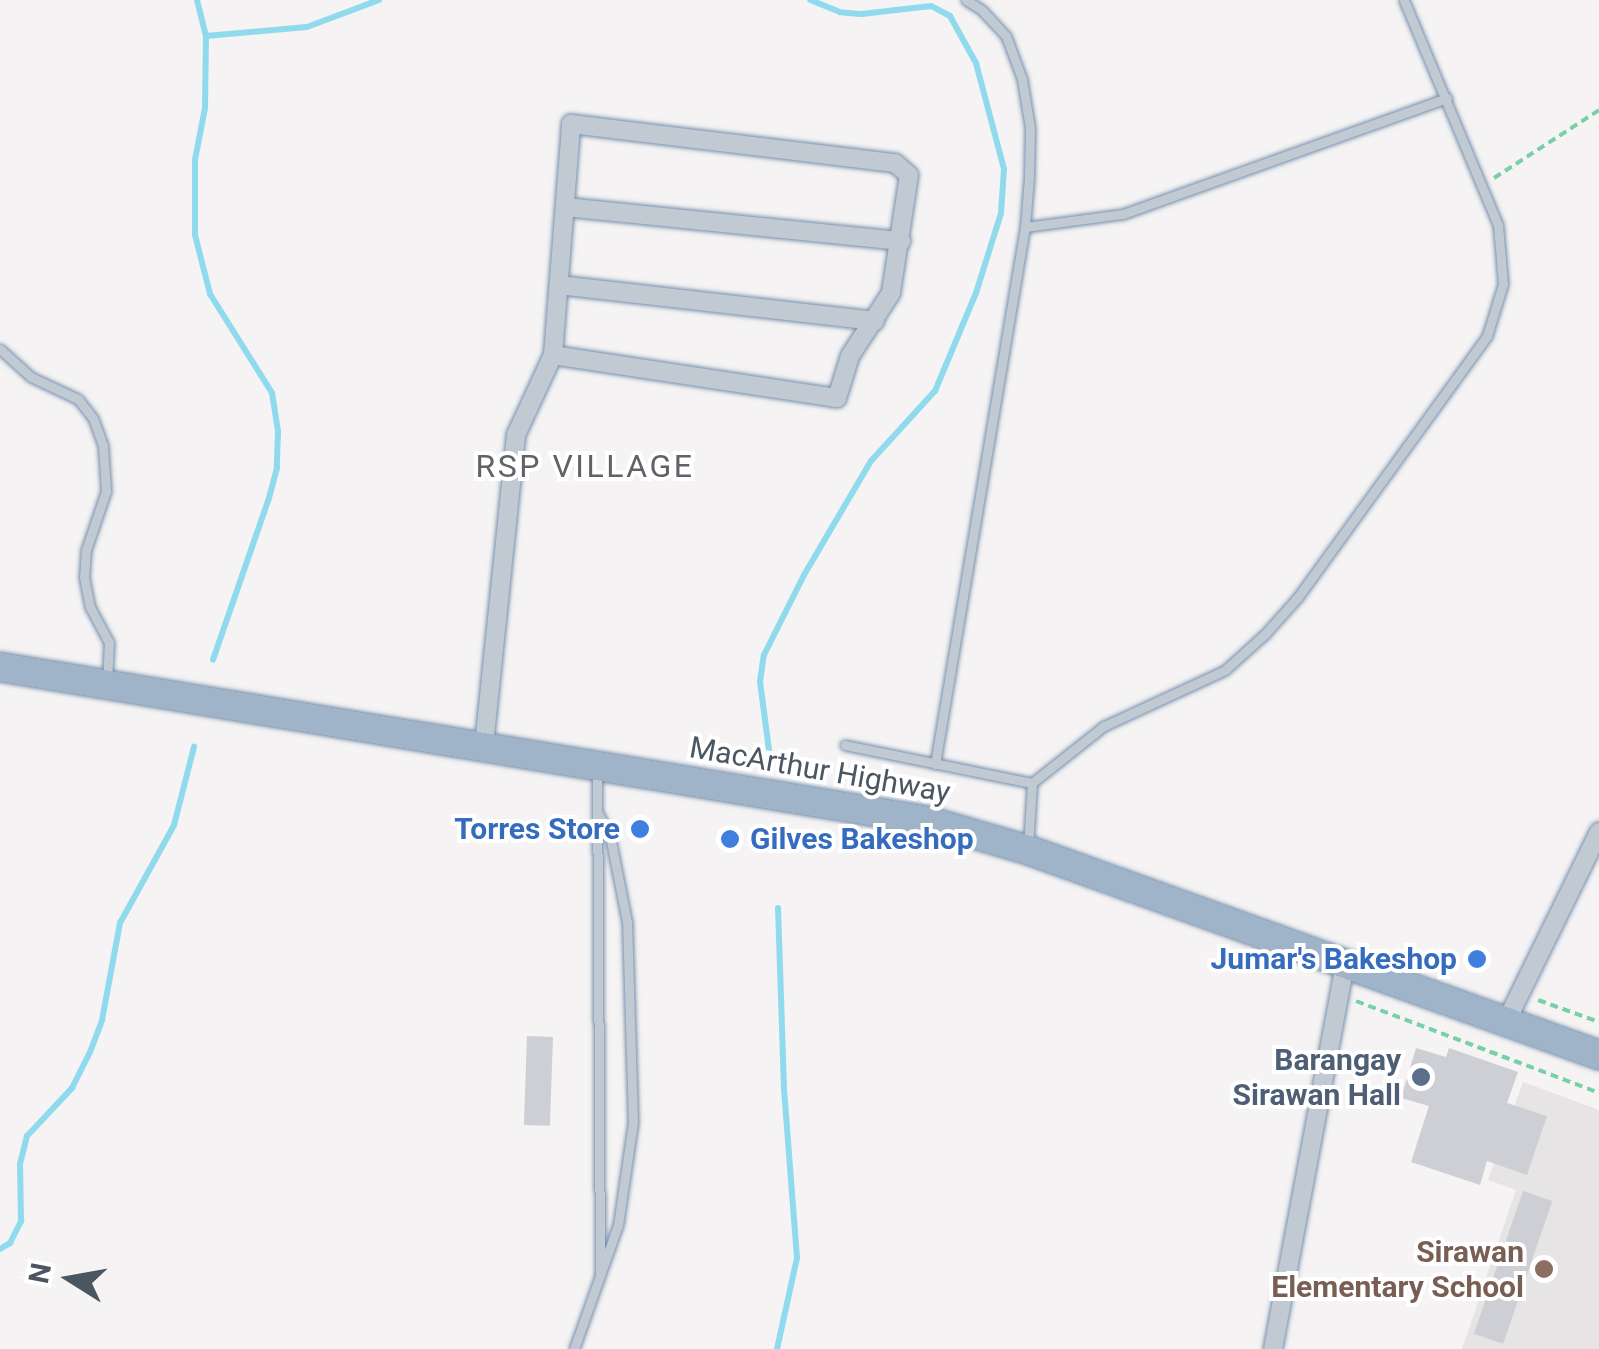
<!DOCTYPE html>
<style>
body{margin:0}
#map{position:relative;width:1599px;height:1349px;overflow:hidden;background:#f5f3f3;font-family:Roboto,sans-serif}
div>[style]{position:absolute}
.education>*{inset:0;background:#e6e4e5}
.stream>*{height:6px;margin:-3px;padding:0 3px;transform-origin:3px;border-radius:3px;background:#90daee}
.building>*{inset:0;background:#cdcfd5;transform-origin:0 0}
.path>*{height:4px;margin-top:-2px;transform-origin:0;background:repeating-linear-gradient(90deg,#7ad0a6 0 8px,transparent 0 13px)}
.roads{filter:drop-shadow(0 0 2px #7690ad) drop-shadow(0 0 2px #7690ad)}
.service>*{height:9px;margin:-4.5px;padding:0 4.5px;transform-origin:4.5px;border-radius:4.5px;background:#c1cad2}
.minor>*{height:18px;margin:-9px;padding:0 9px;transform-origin:9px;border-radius:9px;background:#c1cad2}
.trunk>*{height:28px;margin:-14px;padding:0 14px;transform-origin:14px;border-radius:14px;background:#9fb4c9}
.dots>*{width:28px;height:28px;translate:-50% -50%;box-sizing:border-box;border:5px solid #fff;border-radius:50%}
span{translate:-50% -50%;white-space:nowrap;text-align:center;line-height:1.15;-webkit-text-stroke:8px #fff;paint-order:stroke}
.street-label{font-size:30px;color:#4a5661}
.shop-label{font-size:30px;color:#366cbe;font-weight:700}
.right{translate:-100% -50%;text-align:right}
.left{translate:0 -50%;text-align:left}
.service-label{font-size:30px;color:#4e5e75;font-weight:700}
.education-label{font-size:30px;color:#785e54;font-weight:700}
.neighbourhood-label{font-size:32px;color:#5f6368;letter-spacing:2.5px}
.north{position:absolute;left:20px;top:1229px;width:100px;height:100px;-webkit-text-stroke:8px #fff;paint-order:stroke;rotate:281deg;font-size:28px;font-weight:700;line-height:40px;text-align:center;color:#4a5661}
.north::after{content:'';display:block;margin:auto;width:35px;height:45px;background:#4a5661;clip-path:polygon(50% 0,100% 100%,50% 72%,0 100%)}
</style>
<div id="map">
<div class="education">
<div style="clip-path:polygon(1523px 1082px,1599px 1110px,1599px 1349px,1462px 1349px,1516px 1190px,1488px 1180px)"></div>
</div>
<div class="stream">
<div style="left:197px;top:0;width:37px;rotate:76deg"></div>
<div style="left:206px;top:36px;width:72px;rotate:90.8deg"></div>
<div style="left:205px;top:108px;width:53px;rotate:100.9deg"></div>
<div style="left:195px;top:160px;width:75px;rotate:90deg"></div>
<div style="left:195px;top:235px;width:61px;rotate:75.7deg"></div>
<div style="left:210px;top:294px;width:117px;rotate:57.9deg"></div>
<div style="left:272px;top:393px;width:39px;rotate:81deg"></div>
<div style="left:278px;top:432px;width:36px;rotate:92deg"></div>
<div style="left:277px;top:468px;width:31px;rotate:105deg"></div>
<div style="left:269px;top:498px;width:171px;rotate:109.1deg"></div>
<div style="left:206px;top:36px;width:101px;rotate:-5.1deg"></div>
<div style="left:307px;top:27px;width:77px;rotate:-20.6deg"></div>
<div style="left:769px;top:750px;width:69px;rotate:-97.5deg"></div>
<div style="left:760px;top:682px;width:27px;rotate:-82deg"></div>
<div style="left:764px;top:655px;width:89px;rotate:-63.4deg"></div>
<div style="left:804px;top:575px;width:132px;rotate:-59.6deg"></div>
<div style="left:871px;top:461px;width:95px;rotate:-47.6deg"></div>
<div style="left:935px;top:391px;width:106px;rotate:-67.3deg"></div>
<div style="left:976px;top:293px;width:84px;rotate:-72.6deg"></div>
<div style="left:1001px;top:213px;width:44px;rotate:-86.1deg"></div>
<div style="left:1004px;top:169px;width:110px;rotate:-104.8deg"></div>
<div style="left:976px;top:63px;width:54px;rotate:-119deg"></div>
<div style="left:950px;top:16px;width:21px;rotate:-152deg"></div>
<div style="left:931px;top:6px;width:70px;rotate:173.5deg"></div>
<div style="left:861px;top:14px;width:21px;rotate:-175deg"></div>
<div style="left:840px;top:12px;width:32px;rotate:-158deg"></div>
<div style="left:0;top:1249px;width:12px;rotate:-31deg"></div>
<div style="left:10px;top:1243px;width:25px;rotate:-63deg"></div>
<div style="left:21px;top:1221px;width:57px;rotate:-91deg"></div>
<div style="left:20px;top:1164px;width:29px;rotate:-76deg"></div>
<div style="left:27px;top:1136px;width:66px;rotate:-46.8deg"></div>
<div style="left:72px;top:1088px;width:40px;rotate:-63.4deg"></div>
<div style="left:90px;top:1052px;width:34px;rotate:-69deg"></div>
<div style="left:102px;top:1020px;width:99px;rotate:-79.5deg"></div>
<div style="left:120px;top:923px;width:112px;rotate:-61.1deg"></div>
<div style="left:174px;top:825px;width:81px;rotate:-75.6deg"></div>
<div style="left:777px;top:1349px;width:93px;rotate:-77.6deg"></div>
<div style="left:797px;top:1258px;width:170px;rotate:-94.4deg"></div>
<div style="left:784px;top:1088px;width:180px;rotate:-91.9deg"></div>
</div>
<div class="building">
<div style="left:527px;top:1036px;width:26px;height:89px;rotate:2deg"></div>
<div style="clip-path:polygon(1416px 1048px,1446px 1057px,1449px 1048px,1518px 1072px,1507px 1103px,1547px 1116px,1527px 1175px,1487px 1161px,1480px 1185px,1411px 1162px,1429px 1106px,1401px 1098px)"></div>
<div style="left:1523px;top:1191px;width:31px;height:151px;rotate:19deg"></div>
</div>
<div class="path">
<div style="left:1494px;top:178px;width:125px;rotate:-32.9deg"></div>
<div style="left:1538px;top:1000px;width:65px;rotate:19.8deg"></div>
<div style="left:1356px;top:1001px;width:260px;rotate:20.7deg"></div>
</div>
<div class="roads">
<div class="service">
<div style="left:1025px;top:227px;width:99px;rotate:-7.6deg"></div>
<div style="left:1123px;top:214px;width:344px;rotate:-19.7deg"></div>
<div style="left:0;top:349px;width:42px;rotate:42.1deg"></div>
<div style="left:31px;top:377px;width:52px;rotate:25.1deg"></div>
<div style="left:78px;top:399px;width:24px;rotate:52deg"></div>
<div style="left:93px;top:418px;width:30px;rotate:70deg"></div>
<div style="left:103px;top:446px;width:45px;rotate:86.2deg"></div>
<div style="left:106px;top:491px;width:62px;rotate:108.7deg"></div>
<div style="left:86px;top:550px;width:27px;rotate:94deg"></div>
<div style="left:84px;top:577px;width:31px;rotate:79deg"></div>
<div style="left:90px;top:607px;width:40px;rotate:62deg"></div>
<div style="left:109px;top:642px;width:40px;rotate:92.9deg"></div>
<div style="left:845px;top:745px;width:191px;rotate:11.5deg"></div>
<div style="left:935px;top:764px;width:544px;rotate:-80.49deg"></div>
<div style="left:1025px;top:227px;width:50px;rotate:-85.4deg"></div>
<div style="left:1029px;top:177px;width:49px;rotate:-88.8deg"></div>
<div style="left:1030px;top:128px;width:50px;rotate:-99.3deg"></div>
<div style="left:1022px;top:79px;width:46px;rotate:-110.4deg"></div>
<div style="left:1006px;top:36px;width:35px;rotate:-133deg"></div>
<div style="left:982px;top:10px;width:19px;rotate:-148deg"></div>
<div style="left:597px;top:768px;width:505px;rotate:89.66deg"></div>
<div style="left:1028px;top:847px;width:64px;rotate:-86.4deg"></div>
<div style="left:1032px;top:783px;width:92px;rotate:-38.4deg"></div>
<div style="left:1104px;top:726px;width:133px;rotate:-24.8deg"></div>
<div style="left:1225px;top:670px;width:54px;rotate:-42deg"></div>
<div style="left:1265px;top:634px;width:50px;rotate:-48.3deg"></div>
<div style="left:1298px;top:597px;width:322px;rotate:-54.1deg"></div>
<div style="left:1487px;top:336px;width:54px;rotate:-72.9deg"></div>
<div style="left:1503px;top:284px;width:59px;rotate:-94.8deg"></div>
<div style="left:1498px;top:225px;width:244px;rotate:-112.7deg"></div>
<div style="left:574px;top:1349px;width:132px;rotate:-70.5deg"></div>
<div style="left:618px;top:1225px;width:104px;rotate:-81.7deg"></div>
<div style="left:633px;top:1122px;width:200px;rotate:-91.7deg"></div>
<div style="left:627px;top:922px;width:88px;rotate:-101.2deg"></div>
<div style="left:610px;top:836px;width:27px;rotate:-118deg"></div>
</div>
<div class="minor">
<div style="left:565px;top:207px;width:338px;rotate:5.8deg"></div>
<div style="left:559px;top:285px;width:318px;rotate:6.5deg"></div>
<div style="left:484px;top:745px;width:312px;rotate:-84.1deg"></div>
<div style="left:516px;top:435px;width:88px;rotate:-65.2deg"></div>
<div style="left:553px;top:355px;width:232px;rotate:-85.5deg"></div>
<div style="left:571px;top:124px;width:326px;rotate:6.9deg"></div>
<div style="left:895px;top:163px;width:18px;rotate:41deg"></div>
<div style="left:909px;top:175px;width:119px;rotate:98.7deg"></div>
<div style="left:891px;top:293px;width:75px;rotate:123.1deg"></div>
<div style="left:850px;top:356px;width:44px;rotate:107.2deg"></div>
<div style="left:837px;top:398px;width:287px;rotate:-171.4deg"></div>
<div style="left:1506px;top:1022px;width:212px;rotate:-63.9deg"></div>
<div style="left:1273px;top:1349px;width:392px;rotate:-79.4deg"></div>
</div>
<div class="trunk">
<div style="left:0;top:667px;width:942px;rotate:9.41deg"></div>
<div style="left:929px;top:821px;width:103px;rotate:16.3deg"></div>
<div style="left:1028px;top:850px;width:607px;rotate:19.75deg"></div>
</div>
</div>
<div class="dots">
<div style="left:640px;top:829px;background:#3f7fe0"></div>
<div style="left:730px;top:839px;background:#3f7fe0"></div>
<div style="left:1477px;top:959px;background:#3f7fe0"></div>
<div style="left:1421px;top:1077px;background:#5c6f8a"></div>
<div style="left:1544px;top:1269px;background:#8d6e63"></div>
</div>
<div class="street-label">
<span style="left:820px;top:770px;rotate:10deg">MacArthur Highway</span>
</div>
<div class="shop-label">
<span class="right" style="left:620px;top:829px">Torres Store</span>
<span class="left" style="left:750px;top:839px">Gilves Bakeshop</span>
<span class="right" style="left:1457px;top:959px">Jumar's Bakeshop</span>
</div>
<div class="service-label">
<span class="right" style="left:1401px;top:1077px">Barangay<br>Sirawan Hall</span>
</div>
<div class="education-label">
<span class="right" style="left:1524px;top:1269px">Sirawan<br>Elementary School</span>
</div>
<div class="neighbourhood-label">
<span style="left:585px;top:466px">RSP VILLAGE</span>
</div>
<div class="north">N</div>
</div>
